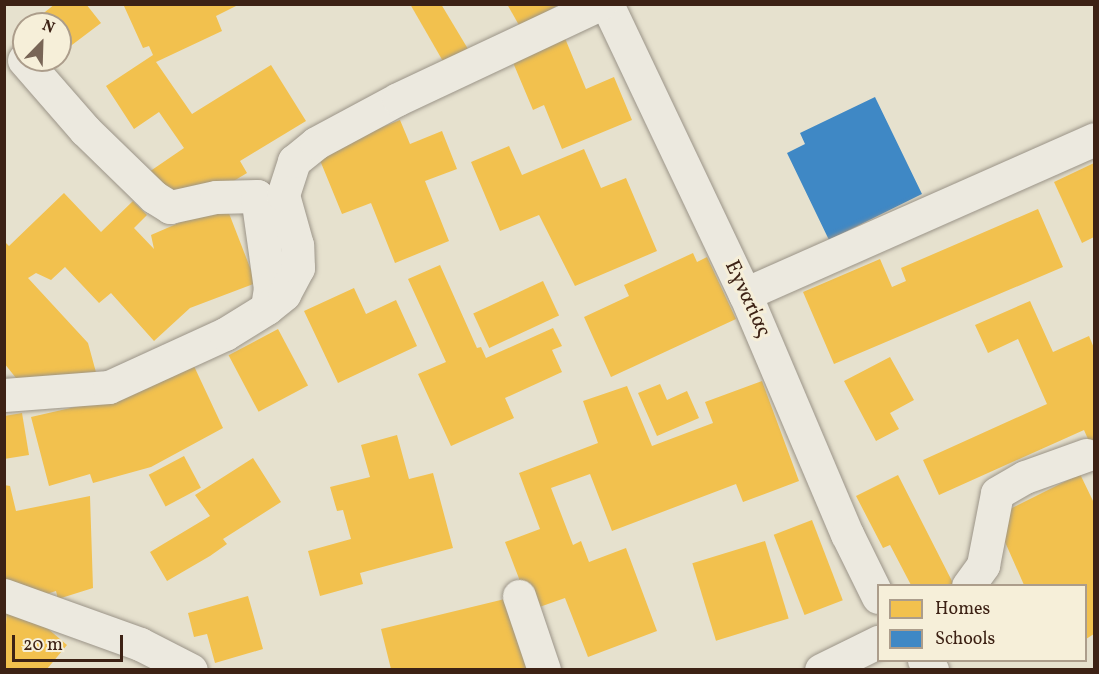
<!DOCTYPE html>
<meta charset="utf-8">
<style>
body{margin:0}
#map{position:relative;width:1099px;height:674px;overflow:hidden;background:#e6e1ce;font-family:Vollkorn,serif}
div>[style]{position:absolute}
.homes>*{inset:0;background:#f2c14e;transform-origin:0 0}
.schools>*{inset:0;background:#3f88c5}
.roads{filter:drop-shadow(0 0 2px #9b9488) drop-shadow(0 0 2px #9b9488)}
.minor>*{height:33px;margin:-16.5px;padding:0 16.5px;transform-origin:16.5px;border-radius:16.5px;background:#ece9df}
span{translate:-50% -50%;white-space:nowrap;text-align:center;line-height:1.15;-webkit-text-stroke:6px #f6efd9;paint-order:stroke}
.street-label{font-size:21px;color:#3d2215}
.frame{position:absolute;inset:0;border:6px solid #3d2215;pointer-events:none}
.legend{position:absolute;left:877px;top:584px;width:210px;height:78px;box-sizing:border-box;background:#f6efd9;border:2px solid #ac9d8b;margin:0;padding:8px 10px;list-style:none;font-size:18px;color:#3d2215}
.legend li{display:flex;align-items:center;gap:12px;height:30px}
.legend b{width:30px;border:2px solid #ac9d8b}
.north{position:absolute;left:12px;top:12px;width:60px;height:60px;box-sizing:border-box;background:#f6efd9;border:2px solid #ac9d8b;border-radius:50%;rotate:23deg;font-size:16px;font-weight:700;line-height:24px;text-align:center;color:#3d2215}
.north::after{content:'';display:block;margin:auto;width:21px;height:27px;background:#786556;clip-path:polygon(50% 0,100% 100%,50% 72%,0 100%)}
.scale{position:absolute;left:12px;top:635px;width:111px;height:27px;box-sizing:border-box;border:3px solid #3d2215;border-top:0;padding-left:8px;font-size:18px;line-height:21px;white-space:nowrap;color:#3d2215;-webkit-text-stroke:4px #f6efd9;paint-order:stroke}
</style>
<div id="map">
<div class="homes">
<div style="clip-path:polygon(55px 4px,86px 4px,101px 23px,60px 54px,60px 24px,30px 24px)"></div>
<div style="clip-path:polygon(128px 4px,240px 4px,216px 16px,222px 31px,156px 62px,192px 114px,271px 65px,306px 121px,240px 161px,247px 173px,212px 194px,164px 198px,146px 174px,184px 148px,159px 112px,134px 129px,106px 86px,153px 55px,149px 46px,143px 48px,124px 6px)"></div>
<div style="clip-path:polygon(410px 4px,441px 4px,468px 49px,444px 63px)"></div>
<div style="clip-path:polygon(507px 4px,560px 4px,520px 27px)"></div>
<div style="clip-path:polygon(562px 31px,586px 89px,614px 77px,632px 120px,562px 149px,544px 105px,533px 110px,509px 53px)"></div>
<div style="clip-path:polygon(400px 120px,410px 144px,442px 131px,457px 169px,425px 181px,449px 241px,395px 263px,371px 203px,342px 214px,317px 153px)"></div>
<div style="clip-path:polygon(509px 146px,522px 175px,584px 149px,601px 188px,626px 178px,657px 251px,575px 286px,539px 215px,500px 231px,471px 162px)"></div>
<div style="clip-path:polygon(1094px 163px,1094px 237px,1082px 243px,1054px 182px)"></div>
<div style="clip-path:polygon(64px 193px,101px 232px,133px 201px,147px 215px,134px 228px,154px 249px,151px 235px,225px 203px,256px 283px,190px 308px,154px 341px,111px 293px,99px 303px,65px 267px,51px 280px,36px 273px,28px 278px,88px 343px,97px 376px,24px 388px,4px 363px,4px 241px,9px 246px)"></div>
<div style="clip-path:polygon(1038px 209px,1063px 267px,834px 364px,803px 292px,880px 259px,892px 287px,906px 281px,901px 268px)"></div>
<div style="clip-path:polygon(693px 253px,697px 262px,707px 257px,736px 319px,611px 377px,584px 317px,629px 296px,624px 285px)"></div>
<div style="clip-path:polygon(440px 265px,477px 348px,481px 347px,486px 358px,553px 328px,562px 346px,552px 350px,562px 372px,505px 398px,514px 418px,451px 446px,418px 374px,446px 362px,408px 279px)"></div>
<div style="left:543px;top:281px;width:38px;height:77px;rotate:65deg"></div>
<div style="clip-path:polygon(354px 288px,366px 314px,396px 300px,417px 346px,338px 383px,304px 311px)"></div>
<div style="clip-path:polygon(1030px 301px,1053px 352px,1089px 336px,1094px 348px,1094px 445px,1091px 446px,1084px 430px,939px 495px,923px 460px,1047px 404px,1018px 339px,988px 353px,975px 325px)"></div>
<div style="left:278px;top:329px;width:64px;height:56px;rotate:62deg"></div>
<div style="clip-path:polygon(890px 357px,914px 400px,890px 413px,899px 429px,876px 441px,844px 381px)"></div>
<div style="clip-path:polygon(193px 364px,223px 428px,151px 467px,93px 483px,90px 474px,49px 486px,31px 417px,123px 396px)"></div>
<div style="clip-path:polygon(762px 381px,799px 481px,743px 502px,736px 484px,612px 531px,590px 474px,551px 488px,573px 545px,581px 541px,589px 562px,626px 548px,657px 631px,588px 657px,565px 598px,531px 610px,505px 542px,540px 529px,519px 473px,598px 443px,583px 401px,627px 386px,652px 446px,713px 423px,705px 402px)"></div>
<div style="clip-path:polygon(660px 384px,667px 400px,687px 391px,699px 418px,657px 436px,638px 393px)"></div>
<div style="clip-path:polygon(22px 413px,29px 455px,4px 459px,4px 416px)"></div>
<div style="clip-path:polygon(397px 435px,409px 479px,433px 473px,453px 548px,360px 573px,363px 584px,320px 596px,308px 551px,351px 539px,343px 510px,337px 511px,330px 487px,370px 477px,361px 445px)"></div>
<div style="left:184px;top:456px;width:36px;height:40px;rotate:62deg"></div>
<div style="clip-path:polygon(253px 458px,281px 502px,223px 539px,227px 544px,210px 556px,167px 581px,150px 552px,210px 516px,195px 495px)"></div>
<div style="clip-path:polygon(1080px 474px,1094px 503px,1094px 634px,1086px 639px,1086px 585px,1024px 585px,994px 517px)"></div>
<div style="clip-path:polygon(898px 475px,954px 585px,911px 585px,890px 545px,883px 548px,856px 496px)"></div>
<div style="clip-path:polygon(4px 485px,10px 486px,16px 511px,90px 496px,93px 588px,58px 599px,56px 591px,31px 599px,4px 588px)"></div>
<div style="left:812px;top:520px;width:86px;height:41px;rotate:69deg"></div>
<div style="left:765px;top:541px;width:81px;height:76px;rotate:73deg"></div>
<div style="clip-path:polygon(248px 596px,263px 649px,215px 663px,207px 634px,194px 637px,188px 613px)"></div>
<div style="clip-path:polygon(509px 598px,526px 669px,391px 669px,381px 629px)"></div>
<div style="clip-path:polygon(7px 603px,29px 622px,33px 616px,67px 645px,47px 669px,4px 669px)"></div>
</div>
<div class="schools">
<div style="clip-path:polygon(875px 97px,922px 194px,829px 240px,787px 153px,805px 144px,800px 133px)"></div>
</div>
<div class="roads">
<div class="minor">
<div style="left:607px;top:4px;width:321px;rotate:64.6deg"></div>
<div style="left:745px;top:294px;width:261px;rotate:67deg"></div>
<div style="left:847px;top:534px;width:70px;rotate:63.8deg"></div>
<div style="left:24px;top:60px;width:93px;rotate:48.9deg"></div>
<div style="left:85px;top:130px;width:96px;rotate:44.2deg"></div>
<div style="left:154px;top:197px;width:19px;rotate:32deg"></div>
<div style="left:170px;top:207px;width:47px;rotate:-12.3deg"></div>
<div style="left:216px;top:197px;width:41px;rotate:-1.4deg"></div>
<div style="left:257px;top:196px;width:93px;rotate:82deg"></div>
<div style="left:270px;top:288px;width:20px;rotate:99deg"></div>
<div style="left:745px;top:294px;width:382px;rotate:-23.9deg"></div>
<div style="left:4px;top:395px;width:105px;rotate:-4.4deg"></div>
<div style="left:109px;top:387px;width:128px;rotate:-24.6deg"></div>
<div style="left:225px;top:334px;width:49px;rotate:-31.8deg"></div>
<div style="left:267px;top:308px;width:22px;rotate:-39deg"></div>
<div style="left:284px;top:294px;width:30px;rotate:-62deg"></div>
<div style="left:298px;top:268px;width:23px;rotate:-92deg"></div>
<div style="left:297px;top:245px;width:52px;rotate:-105.6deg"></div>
<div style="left:283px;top:195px;width:36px;rotate:-72deg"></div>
<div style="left:294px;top:161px;width:28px;rotate:-39deg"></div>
<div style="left:316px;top:143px;width:93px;rotate:-28.2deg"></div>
<div style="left:398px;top:99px;width:223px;rotate:-25.2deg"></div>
<div style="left:968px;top:586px;width:26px;rotate:-54deg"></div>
<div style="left:983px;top:565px;width:73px;rotate:-79deg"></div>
<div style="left:997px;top:493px;width:32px;rotate:-30deg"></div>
<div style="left:1025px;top:477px;width:65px;rotate:-19.8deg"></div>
<div style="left:4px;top:595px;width:145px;rotate:19.8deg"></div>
<div style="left:140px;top:644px;width:57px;rotate:27deg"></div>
<div style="left:519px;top:596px;width:78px;rotate:71.3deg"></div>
<div style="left:924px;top:660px;width:13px;rotate:51deg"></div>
<div style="left:821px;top:670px;width:64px;rotate:-26.2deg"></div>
</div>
</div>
<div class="street-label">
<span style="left:747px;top:299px;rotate:65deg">Εγνατίας</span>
</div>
<div class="frame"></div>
<ul class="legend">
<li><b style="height:16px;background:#f2c14e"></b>Homes</li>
<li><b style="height:16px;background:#3f88c5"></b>Schools</li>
</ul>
<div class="north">N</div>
<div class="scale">20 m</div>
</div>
